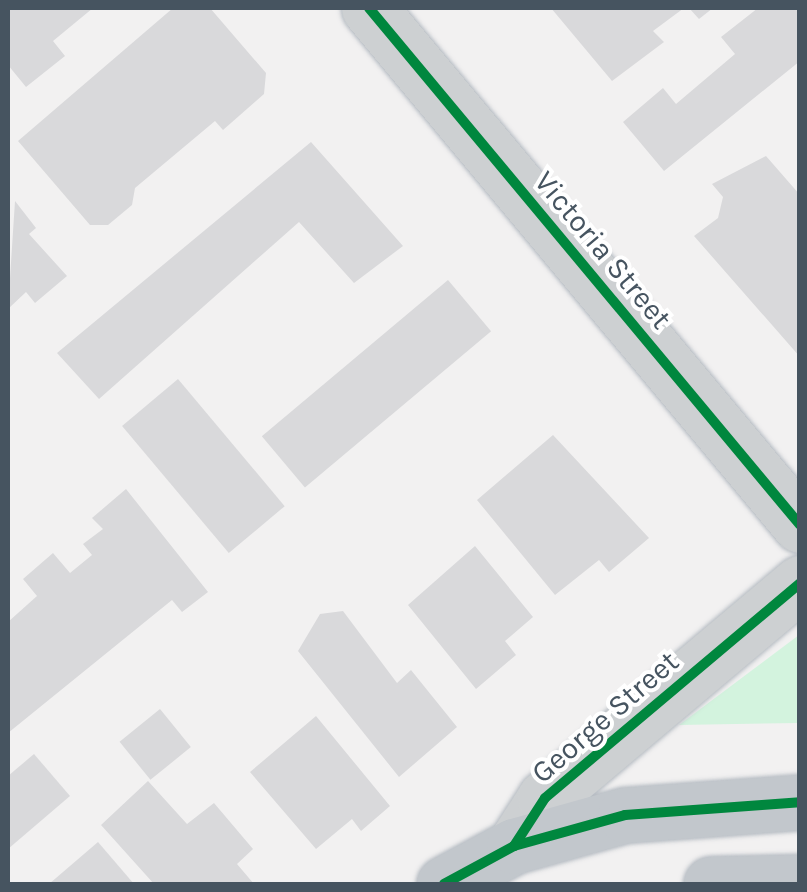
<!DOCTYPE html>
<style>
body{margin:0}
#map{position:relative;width:807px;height:892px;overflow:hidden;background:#f2f1f1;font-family:Karla,sans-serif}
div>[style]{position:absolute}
.green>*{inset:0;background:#d3f3de}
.building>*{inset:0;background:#d9d9db;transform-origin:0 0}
.roads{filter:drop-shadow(0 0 2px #b5bbc2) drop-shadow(0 0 2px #b5bbc2)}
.minor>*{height:55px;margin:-27.5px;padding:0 27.5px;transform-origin:27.5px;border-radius:27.5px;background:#cdd0d2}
.trunk>*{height:55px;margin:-27.5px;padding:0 27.5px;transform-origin:27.5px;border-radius:27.5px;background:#c2c7cc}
.cycleway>*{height:10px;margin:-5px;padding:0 5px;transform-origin:5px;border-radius:5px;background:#00873e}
span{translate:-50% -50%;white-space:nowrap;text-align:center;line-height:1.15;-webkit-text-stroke:8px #fff;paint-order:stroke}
.street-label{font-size:30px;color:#465460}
.frame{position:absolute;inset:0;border:10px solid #465460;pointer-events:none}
</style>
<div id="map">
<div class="green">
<div style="clip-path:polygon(799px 635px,799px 723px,679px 725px)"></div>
</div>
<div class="building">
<div style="clip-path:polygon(8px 8px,93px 8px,53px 41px,65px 56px,26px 87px,8px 65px)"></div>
<div style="clip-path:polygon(173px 8px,210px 8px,266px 73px,264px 94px,223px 130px,215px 121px,135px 188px,132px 205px,108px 225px,90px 225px,18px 141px)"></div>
<div style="clip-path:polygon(551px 8px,684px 8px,653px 31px,664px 42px,612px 81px)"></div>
<div style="clip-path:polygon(689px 8px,713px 8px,699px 19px)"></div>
<div style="clip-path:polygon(758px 8px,800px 8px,800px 61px,664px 171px,623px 122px,663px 88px,676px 104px,735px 54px,721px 37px)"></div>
<div style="clip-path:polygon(311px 142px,403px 246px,354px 283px,299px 222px,99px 399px,57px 353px)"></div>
<div style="clip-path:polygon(766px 156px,800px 195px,800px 357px,694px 236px,718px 218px,723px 197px,712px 184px)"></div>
<div style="clip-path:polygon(15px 201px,36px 228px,29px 234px,67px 276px,35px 303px,26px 292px,8px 309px)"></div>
<div style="left:448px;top:280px;width:67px;height:243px;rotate:50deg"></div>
<div style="left:178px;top:379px;width:166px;height:73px;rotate:50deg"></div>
<div style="clip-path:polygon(553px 435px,649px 538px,609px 572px,599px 560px,555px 595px,477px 500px)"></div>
<div style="clip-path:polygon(126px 489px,208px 592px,182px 612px,172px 600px,8px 733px,8px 622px,37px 596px,23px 579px,53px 553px,70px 573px,92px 555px,83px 544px,103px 529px,92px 518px)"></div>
<div style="clip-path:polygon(475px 546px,533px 617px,505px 641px,516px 655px,476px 689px,408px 605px)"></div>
<div style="clip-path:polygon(343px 611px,397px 683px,411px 670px,457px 727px,399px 777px,298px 651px,320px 614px)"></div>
<div style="left:160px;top:709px;width:49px;height:52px;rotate:51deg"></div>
<div style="clip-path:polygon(316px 716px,390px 806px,361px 831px,352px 819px,316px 849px,250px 772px)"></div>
<div style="clip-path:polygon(34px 754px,70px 796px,8px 849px,8px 776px)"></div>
<div style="clip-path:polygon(148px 781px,187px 824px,214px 803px,253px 849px,237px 864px,254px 884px,154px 884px,101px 825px)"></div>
<div style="clip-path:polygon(98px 842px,134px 884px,49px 884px)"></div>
</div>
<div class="roads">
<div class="minor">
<div style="left:369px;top:8px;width:673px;rotate:50.18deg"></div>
<div style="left:514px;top:846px;width:57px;rotate:-57.1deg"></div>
<div style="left:545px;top:798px;width:334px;rotate:-40.1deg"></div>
</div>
<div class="trunk">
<div style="left:444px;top:884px;width:80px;rotate:-28.5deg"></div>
<div style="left:514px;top:846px;width:115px;rotate:-15.6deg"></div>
<div style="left:625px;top:815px;width:175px;rotate:-4.2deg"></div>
<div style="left:711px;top:884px;width:89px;rotate:-1.3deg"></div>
</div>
</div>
<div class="cycleway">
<div style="left:369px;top:8px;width:673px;rotate:50.18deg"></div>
<div style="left:514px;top:846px;width:115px;rotate:-15.6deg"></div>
<div style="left:625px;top:815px;width:175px;rotate:-4.2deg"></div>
<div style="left:444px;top:884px;width:80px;rotate:-28.5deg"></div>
<div style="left:514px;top:846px;width:57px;rotate:-57.1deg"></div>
<div style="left:545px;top:798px;width:334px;rotate:-40.1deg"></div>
</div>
<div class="street-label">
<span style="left:603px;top:250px;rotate:50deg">Victoria Street</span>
<span style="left:605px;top:717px;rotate:-41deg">George Street</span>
</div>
<div class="frame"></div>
</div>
